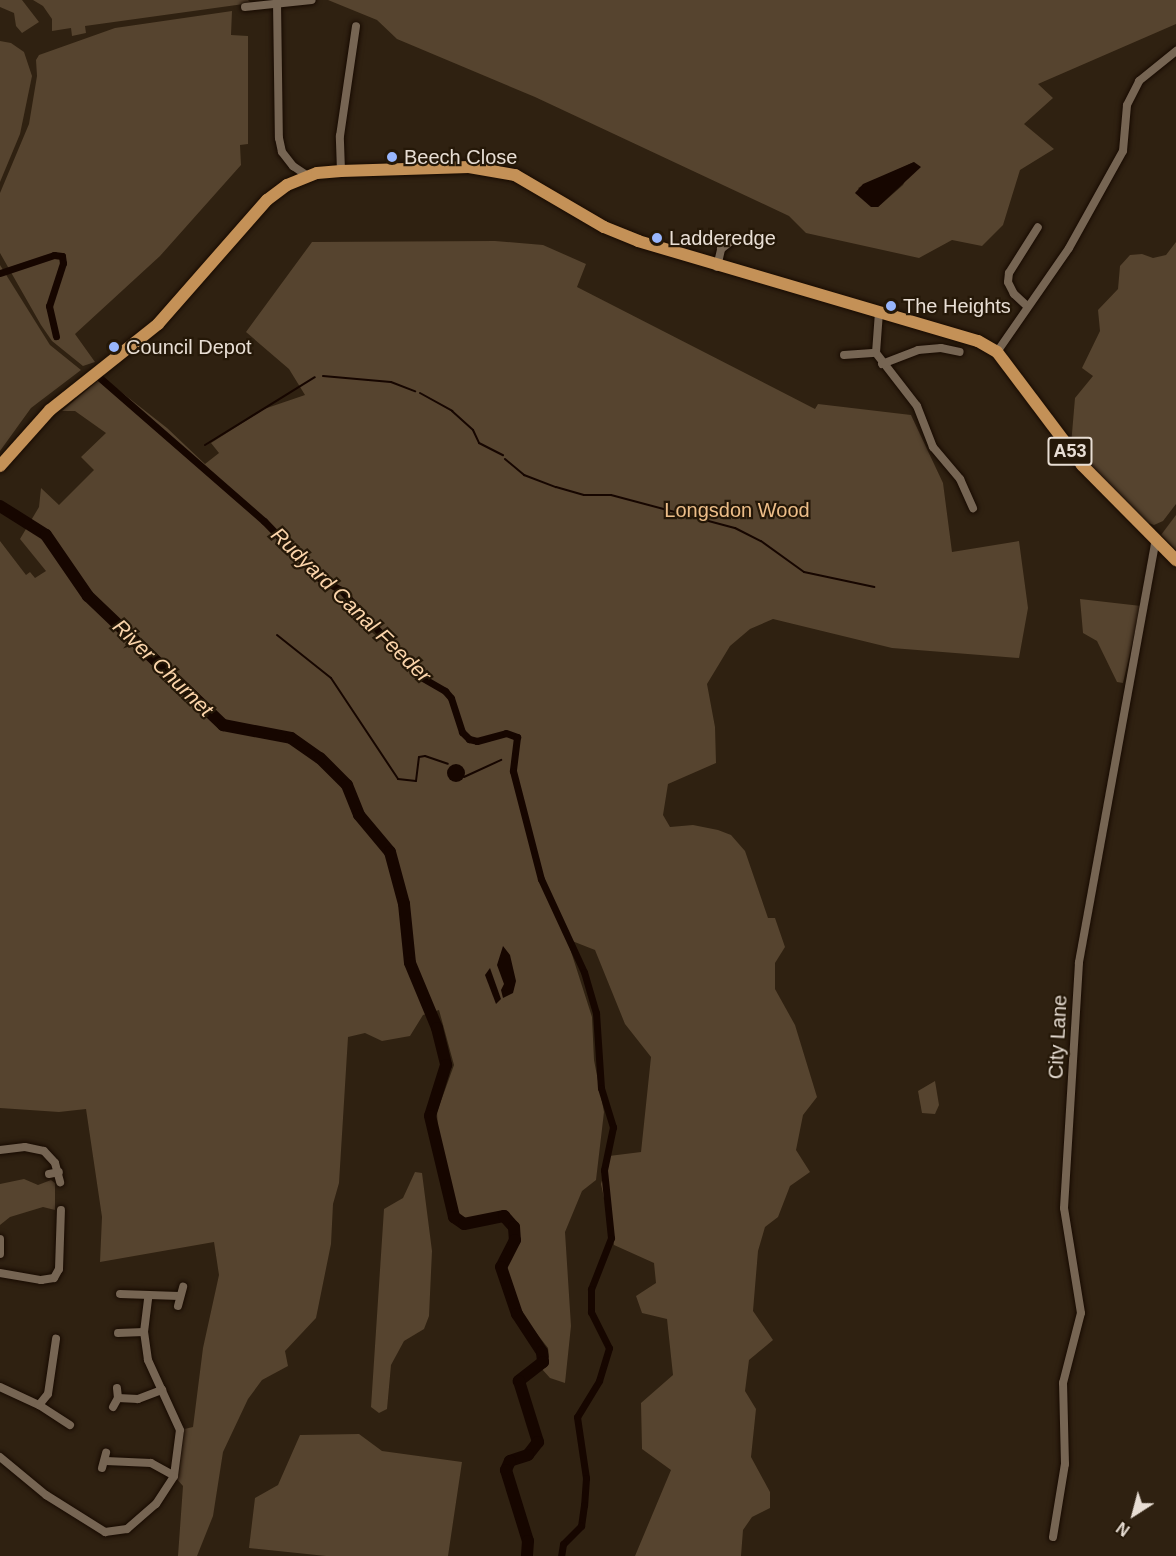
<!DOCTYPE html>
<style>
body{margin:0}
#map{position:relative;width:1176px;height:1556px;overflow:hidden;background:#2f2111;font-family:Helvetica,sans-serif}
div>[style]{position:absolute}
.green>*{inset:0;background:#56442f}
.water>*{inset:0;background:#160600}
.round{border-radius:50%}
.stream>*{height:2px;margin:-1px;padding:0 1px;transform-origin:1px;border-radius:1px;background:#160600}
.canal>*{height:7px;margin:-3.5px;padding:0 3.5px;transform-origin:3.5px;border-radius:3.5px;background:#160600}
.river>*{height:12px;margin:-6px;padding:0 6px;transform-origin:6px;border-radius:6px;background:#160600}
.roads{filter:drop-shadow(0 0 2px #170a00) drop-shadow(0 0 2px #170a00)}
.minor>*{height:8px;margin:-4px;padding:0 4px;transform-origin:4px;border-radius:4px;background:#766553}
.highway>*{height:12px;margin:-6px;padding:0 6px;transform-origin:6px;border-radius:6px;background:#c49157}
.dots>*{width:16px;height:16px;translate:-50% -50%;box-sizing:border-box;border:3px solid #251808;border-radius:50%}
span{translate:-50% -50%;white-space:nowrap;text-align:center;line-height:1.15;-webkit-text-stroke:4.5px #251808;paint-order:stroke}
.shield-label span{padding:2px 4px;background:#251808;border:2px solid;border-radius:4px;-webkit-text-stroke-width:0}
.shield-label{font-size:18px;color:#e8ded4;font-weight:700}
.poi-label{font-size:20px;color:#e8ded4}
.left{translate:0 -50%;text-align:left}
.park-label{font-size:20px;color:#edbe89}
.street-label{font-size:20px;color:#e8ded4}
.water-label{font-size:21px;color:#fbd4aa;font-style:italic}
.north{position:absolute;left:1104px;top:1484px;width:60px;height:60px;-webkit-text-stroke:4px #251808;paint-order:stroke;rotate:216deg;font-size:16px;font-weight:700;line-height:24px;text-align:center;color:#e8ded4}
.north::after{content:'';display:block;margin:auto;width:21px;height:27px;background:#e8ded4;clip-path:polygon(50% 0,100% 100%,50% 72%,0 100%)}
</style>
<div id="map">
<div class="green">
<div style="clip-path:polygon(0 0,22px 0,39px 22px,22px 33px,16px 26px,14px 13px,0 7px)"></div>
<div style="clip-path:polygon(33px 0,248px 0,251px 3px,85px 26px,86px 33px,72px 36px,71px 28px,52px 31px,52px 19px,43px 6px)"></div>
<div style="clip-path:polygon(evenodd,328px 0,1176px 0,1176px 24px,1038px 84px,1053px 98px,1024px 124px,1054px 149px,1020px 170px,1003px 225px,982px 246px,952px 240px,919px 258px,806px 233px,789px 216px,535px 97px,397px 39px,377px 20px,328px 0,914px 162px,903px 185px,878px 207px,858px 188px,914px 162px)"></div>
<div style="clip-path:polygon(232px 11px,231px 35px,248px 36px,248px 144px,240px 145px,241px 165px,160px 256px,75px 334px,95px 362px,83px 366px,52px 341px,41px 325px,0 253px,0 193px,29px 124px,37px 76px,36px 60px,39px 55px,115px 28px)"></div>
<div style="clip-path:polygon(0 41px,11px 43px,24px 52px,32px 76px,20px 134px,0 182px)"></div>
<div style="clip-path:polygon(evenodd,495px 241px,543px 245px,586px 264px,577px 287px,815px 409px,818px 404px,911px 415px,943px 483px,952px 552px,1019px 541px,1028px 608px,1019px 658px,892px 648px,773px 619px,750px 629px,730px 646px,707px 684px,715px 727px,716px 763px,668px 784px,663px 815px,670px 827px,693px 825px,718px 830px,731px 835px,745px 851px,768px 918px,775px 918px,785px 947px,775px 963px,775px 989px,795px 1025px,817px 1097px,803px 1115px,796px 1150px,810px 1172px,790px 1186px,778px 1217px,765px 1227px,758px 1251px,753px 1311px,773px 1340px,749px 1360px,745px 1391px,756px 1409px,751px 1457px,770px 1492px,770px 1508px,752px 1517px,743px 1530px,741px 1556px,635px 1556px,671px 1470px,642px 1449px,641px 1403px,673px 1375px,667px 1319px,642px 1313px,636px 1296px,656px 1283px,654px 1263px,614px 1245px,601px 1184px,609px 1156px,641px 1152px,651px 1057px,625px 1024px,595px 950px,567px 939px,592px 1017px,594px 1060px,604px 1112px,596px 1180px,582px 1191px,565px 1232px,571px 1326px,565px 1383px,550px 1378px,541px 1368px,549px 1357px,548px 1348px,523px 1316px,505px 1268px,519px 1239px,518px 1224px,508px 1214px,467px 1219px,458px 1214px,438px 1133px,437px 1112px,454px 1065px,439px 1010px,423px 1015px,410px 1036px,382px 1041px,365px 1033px,348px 1037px,339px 1183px,333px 1204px,331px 1244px,316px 1318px,285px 1351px,288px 1366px,262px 1380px,248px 1399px,223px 1452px,213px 1516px,197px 1556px,178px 1556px,183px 1486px,174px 1476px,180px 1430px,193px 1427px,203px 1348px,219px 1275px,214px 1242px,100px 1262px,102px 1217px,86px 1109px,59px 1112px,0 1108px,0 541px,26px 575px,30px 572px,35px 578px,46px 571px,20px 539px,39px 507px,41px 488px,59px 505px,94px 470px,81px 457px,106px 433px,75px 411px,62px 411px,102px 377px,167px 428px,205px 464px,219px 453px,211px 443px,264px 409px,305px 395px,289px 369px,246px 332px,312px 242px,495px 241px,365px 614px,414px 660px,421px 671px,360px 623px,365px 614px)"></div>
<div style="clip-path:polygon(1176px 242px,1176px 504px,1163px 521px,1154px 525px,1146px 522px,1071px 445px,1075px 398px,1093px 376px,1082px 368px,1100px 331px,1098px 310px,1118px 289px,1120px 266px,1130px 255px,1142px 254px,1153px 258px,1166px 255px)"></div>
<div style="clip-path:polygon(0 265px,50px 345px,81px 370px,31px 408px,0 451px)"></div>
<div style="clip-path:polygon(1176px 515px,1176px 550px,1161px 535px)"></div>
<div style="clip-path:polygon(1080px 599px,1141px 606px,1123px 683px,1117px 682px,1097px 641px,1083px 633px)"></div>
<div style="clip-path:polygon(935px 1081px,939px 1105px,935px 1114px,922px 1113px,918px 1091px)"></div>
<div style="clip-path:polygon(415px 1172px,422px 1173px,432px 1251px,429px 1316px,424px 1329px,404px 1341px,391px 1365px,387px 1409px,379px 1413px,371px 1407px,384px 1209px,403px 1198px)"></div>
<div style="clip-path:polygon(24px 1179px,38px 1185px,51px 1180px,55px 1183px,55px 1210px,43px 1207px,10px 1217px,0 1225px,0 1184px)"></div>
<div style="clip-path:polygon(359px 1434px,382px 1451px,462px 1462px,448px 1556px,326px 1556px,249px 1548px,255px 1498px,278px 1485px,300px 1435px)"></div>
</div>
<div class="water">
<div style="clip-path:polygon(914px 162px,921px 167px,878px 207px,871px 207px,855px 193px,863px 184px)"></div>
<div class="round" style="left:447px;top:764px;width:18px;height:18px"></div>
<div style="clip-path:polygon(503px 946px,510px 955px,516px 981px,513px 993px,503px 998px,501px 990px,504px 984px,497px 965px)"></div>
<div style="clip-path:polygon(490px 968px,501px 999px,496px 1004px,485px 975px)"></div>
</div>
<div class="stream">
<div style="left:323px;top:376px;width:68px;rotate:5deg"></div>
<div style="left:391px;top:382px;width:26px;rotate:21deg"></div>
<div style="left:420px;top:393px;width:37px;rotate:29deg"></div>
<div style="left:452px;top:411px;width:28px;rotate:42deg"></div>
<div style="left:473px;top:430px;width:14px;rotate:65deg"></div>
<div style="left:479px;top:443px;width:27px;rotate:27deg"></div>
<div style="left:205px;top:445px;width:129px;rotate:-31.7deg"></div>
<div style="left:505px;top:459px;width:25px;rotate:40deg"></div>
<div style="left:524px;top:475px;width:34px;rotate:21deg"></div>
<div style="left:556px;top:487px;width:29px;rotate:16deg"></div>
<div style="left:584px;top:495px;width:27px"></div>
<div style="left:611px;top:495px;width:128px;rotate:14.9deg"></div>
<div style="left:735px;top:528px;width:29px;rotate:27deg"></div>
<div style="left:761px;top:541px;width:53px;rotate:35.8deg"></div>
<div style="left:804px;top:572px;width:72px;rotate:12.1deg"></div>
<div style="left:277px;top:635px;width:69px;rotate:38.5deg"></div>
<div style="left:331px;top:678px;width:121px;rotate:56.4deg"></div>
<div style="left:398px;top:779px;width:18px;rotate:6deg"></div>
<div style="left:416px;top:781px;width:24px;rotate:-83deg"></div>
<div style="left:419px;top:757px;width:6px;rotate:-9deg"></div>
<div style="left:425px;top:756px;width:24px;rotate:19deg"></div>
<div style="left:464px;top:777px;width:41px;rotate:-24.7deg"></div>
</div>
<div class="canal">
<div style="left:0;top:273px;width:57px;rotate:-18.4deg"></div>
<div style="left:54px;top:255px;width:8px;rotate:7deg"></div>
<div style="left:62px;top:256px;width:7px;rotate:82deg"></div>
<div style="left:63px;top:263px;width:45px;rotate:108deg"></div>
<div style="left:49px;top:306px;width:31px;rotate:77deg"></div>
<div style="left:100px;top:378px;width:218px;rotate:41.1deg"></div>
<div style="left:264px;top:521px;width:79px;rotate:46deg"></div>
<div style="left:319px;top:578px;width:25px;rotate:29deg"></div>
<div style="left:341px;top:590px;width:118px;rotate:47.4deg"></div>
<div style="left:421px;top:677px;width:28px;rotate:30deg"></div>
<div style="left:445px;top:691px;width:9px;rotate:49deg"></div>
<div style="left:451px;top:698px;width:36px;rotate:72deg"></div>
<div style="left:462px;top:732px;width:10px;rotate:45deg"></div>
<div style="left:469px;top:739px;width:8px;rotate:14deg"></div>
<div style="left:477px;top:741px;width:30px;rotate:-15deg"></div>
<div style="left:506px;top:733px;width:12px;rotate:20deg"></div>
<div style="left:517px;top:737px;width:34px;rotate:97deg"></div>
<div style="left:513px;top:771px;width:112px;rotate:75.5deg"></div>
<div style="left:541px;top:879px;width:102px;rotate:65.2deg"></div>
<div style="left:584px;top:972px;width:43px;rotate:73.7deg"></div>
<div style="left:596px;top:1013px;width:75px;rotate:86.2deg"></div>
<div style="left:601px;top:1088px;width:41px;rotate:72.9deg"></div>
<div style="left:613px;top:1127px;width:44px;rotate:101.8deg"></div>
<div style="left:604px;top:1170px;width:68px;rotate:84.1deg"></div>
<div style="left:611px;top:1238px;width:55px;rotate:111.4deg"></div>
<div style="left:591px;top:1289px;width:23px;rotate:90deg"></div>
<div style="left:591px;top:1312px;width:40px;rotate:63.4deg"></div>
<div style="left:609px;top:1348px;width:34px;rotate:107deg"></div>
<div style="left:599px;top:1381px;width:42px;rotate:121.4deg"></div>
<div style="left:577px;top:1417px;width:62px;rotate:81.6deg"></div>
<div style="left:586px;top:1478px;width:27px;rotate:94deg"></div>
<div style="left:584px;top:1505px;width:21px;rotate:98deg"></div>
<div style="left:581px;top:1526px;width:25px;rotate:135deg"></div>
<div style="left:563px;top:1544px;width:12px;rotate:99deg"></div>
</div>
<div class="river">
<div style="left:0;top:506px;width:54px;rotate:32.2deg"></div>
<div style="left:46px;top:535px;width:74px;rotate:55.5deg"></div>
<div style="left:88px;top:596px;width:187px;rotate:43.7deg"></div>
<div style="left:223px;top:725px;width:69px;rotate:10.8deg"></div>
<div style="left:291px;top:738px;width:35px;rotate:35deg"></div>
<div style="left:320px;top:758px;width:38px;rotate:45deg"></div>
<div style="left:347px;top:785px;width:32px;rotate:68deg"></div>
<div style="left:359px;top:815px;width:48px;rotate:50deg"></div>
<div style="left:390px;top:852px;width:54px;rotate:74.9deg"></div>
<div style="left:404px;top:904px;width:59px;rotate:84.2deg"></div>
<div style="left:410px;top:963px;width:70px;rotate:67.4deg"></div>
<div style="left:437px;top:1028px;width:38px;rotate:76deg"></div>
<div style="left:446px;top:1065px;width:53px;rotate:107.4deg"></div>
<div style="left:430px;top:1116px;width:104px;rotate:76.6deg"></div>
<div style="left:454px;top:1217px;width:12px;rotate:35deg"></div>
<div style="left:464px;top:1224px;width:41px;rotate:-11.3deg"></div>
<div style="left:504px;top:1216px;width:15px;rotate:48deg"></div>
<div style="left:514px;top:1227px;width:13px;rotate:86deg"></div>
<div style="left:515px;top:1240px;width:30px;rotate:117deg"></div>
<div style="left:501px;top:1267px;width:50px;rotate:71.2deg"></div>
<div style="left:517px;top:1314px;width:45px;rotate:56.7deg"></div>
<div style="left:542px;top:1352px;width:10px;rotate:84deg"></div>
<div style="left:543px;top:1362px;width:31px;rotate:142deg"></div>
<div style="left:519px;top:1381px;width:64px;rotate:72.7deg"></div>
<div style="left:538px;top:1442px;width:16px;rotate:128deg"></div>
<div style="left:528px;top:1455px;width:19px;rotate:162deg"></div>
<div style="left:510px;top:1461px;width:10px;rotate:114deg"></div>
<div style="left:506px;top:1470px;width:74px;rotate:72.8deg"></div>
<div style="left:528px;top:1541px;width:15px;rotate:94deg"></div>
</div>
<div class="roads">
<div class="minor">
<div style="left:277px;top:2px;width:136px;rotate:89.2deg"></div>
<div style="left:279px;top:138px;width:14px;rotate:78deg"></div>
<div style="left:282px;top:152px;width:18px;rotate:52deg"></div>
<div style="left:293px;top:166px;width:18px;rotate:34deg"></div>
<div style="left:245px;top:7px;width:67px;rotate:-6deg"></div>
<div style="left:341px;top:171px;width:35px;rotate:-92deg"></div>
<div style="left:340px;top:136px;width:111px;rotate:-81.7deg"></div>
<div style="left:717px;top:267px;width:18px;rotate:-77deg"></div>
<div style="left:721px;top:249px;width:16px;rotate:-38deg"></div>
<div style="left:1027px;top:306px;width:18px;rotate:-137deg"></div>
<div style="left:1014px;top:294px;width:13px;rotate:-117deg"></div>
<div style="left:1008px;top:282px;width:9px;rotate:-84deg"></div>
<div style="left:1009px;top:273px;width:54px;rotate:-57.8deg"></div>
<div style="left:879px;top:312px;width:41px;rotate:94.2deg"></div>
<div style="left:876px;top:353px;width:67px;rotate:52.3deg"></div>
<div style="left:917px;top:406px;width:44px;rotate:68.7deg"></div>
<div style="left:933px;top:447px;width:42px;rotate:49.8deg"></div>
<div style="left:960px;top:479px;width:32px;rotate:66deg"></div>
<div style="left:997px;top:352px;width:126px;rotate:-55.3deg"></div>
<div style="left:1069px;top:248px;width:111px;rotate:-60.9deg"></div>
<div style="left:1123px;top:151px;width:46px;rotate:-85deg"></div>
<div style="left:1127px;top:105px;width:27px;rotate:-63deg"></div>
<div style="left:1139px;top:81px;width:48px;rotate:-39deg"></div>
<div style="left:844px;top:355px;width:32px;rotate:-4deg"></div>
<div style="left:882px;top:364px;width:39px;rotate:-21deg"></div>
<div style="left:918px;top:350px;width:23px;rotate:-5deg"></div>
<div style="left:941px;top:348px;width:19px;rotate:12deg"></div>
<div style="left:0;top:1150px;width:25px;rotate:-7deg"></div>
<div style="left:25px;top:1147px;width:19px;rotate:12deg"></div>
<div style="left:44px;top:1151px;width:16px;rotate:47deg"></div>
<div style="left:55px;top:1163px;width:20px;rotate:75deg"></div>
<div style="left:49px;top:1174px;width:10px;rotate:-11deg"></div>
<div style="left:0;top:1239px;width:15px;rotate:90deg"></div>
<div style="left:0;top:1273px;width:42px;rotate:9.7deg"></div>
<div style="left:41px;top:1280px;width:13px;rotate:-9deg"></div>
<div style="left:54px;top:1278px;width:10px;rotate:-61deg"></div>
<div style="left:59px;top:1269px;width:59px;rotate:-88.1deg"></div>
<div style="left:120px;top:1294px;width:59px;rotate:1.9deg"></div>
<div style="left:178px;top:1306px;width:20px;rotate:-75deg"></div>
<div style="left:118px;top:1333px;width:26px;rotate:-2deg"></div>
<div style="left:0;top:1387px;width:43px;rotate:24.8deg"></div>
<div style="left:39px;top:1405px;width:37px;rotate:33deg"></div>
<div style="left:118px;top:1398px;width:20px;rotate:3deg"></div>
<div style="left:138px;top:1399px;width:26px;rotate:-21deg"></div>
<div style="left:39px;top:1405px;width:14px;rotate:-51deg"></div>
<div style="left:48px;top:1394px;width:56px;rotate:-81.7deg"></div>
<div style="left:113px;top:1407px;width:10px;rotate:-61deg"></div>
<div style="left:118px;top:1398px;width:10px;rotate:-96deg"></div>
<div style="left:0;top:1457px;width:60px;rotate:39.6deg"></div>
<div style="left:46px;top:1495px;width:70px;rotate:32.1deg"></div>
<div style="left:105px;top:1532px;width:22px;rotate:-8deg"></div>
<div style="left:127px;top:1529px;width:38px;rotate:-41deg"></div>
<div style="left:156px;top:1504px;width:33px;rotate:-57deg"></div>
<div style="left:174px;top:1476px;width:46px;rotate:-82.6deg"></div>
<div style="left:180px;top:1430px;width:77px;rotate:-114.6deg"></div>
<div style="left:148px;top:1360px;width:28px;rotate:-98deg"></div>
<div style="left:144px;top:1332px;width:35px;rotate:-83deg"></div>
<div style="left:106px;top:1461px;width:45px;rotate:2.5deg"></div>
<div style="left:151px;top:1463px;width:26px;rotate:29deg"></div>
<div style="left:102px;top:1468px;width:16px;rotate:-75deg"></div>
<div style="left:1053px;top:1537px;width:74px;rotate:-80.7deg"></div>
<div style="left:1065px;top:1464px;width:81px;rotate:-91.4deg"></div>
<div style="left:1063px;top:1383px;width:72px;rotate:-75.6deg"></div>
<div style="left:1081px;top:1313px;width:106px;rotate:-99.2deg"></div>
<div style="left:1064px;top:1208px;width:246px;rotate:-86.5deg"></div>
<div style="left:1079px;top:962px;width:429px;rotate:-79.7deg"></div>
</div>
<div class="highway">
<div style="left:0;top:466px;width:75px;rotate:-48.2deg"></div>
<div style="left:50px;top:410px;width:138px;rotate:-38.5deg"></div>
<div style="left:158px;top:324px;width:165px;rotate:-48.7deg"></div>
<div style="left:267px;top:200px;width:25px;rotate:-37deg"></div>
<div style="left:287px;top:185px;width:32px;rotate:-22deg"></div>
<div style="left:317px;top:173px;width:24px;rotate:-5deg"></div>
<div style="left:341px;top:171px;width:128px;rotate:-1.8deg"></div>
<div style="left:469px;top:167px;width:47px;rotate:9.9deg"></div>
<div style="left:515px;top:175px;width:103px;rotate:30.3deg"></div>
<div style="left:604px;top:227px;width:37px;rotate:22deg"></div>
<div style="left:638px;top:241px;width:354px;rotate:16.4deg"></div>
<div style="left:978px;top:341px;width:22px;rotate:30deg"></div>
<div style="left:997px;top:352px;width:141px;rotate:53deg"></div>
<div style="left:1082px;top:465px;width:134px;rotate:45.3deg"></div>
</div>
</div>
<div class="dots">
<div style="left:392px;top:157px;background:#98b6fd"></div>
<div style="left:657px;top:238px;background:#98b6fd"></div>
<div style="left:891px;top:306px;background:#98b6fd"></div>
<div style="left:114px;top:347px;background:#98b6fd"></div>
</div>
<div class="shield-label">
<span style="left:1070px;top:451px">A53</span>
</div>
<div class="poi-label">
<span class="left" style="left:404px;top:157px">Beech Close</span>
<span class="left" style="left:669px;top:238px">Ladderedge</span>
<span class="left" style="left:903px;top:306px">The Heights</span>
<span class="left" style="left:126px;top:347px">Council Depot</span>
</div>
<div class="park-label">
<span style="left:737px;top:510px">Longsdon Wood</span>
</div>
<div class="street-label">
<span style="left:1058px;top:1037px;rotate:-87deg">City Lane</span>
</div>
<div class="water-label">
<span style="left:351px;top:605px;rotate:44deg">Rudyard Canal Feeder</span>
<span style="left:163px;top:668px;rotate:44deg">River Churnet</span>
</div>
<div class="north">N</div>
</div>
